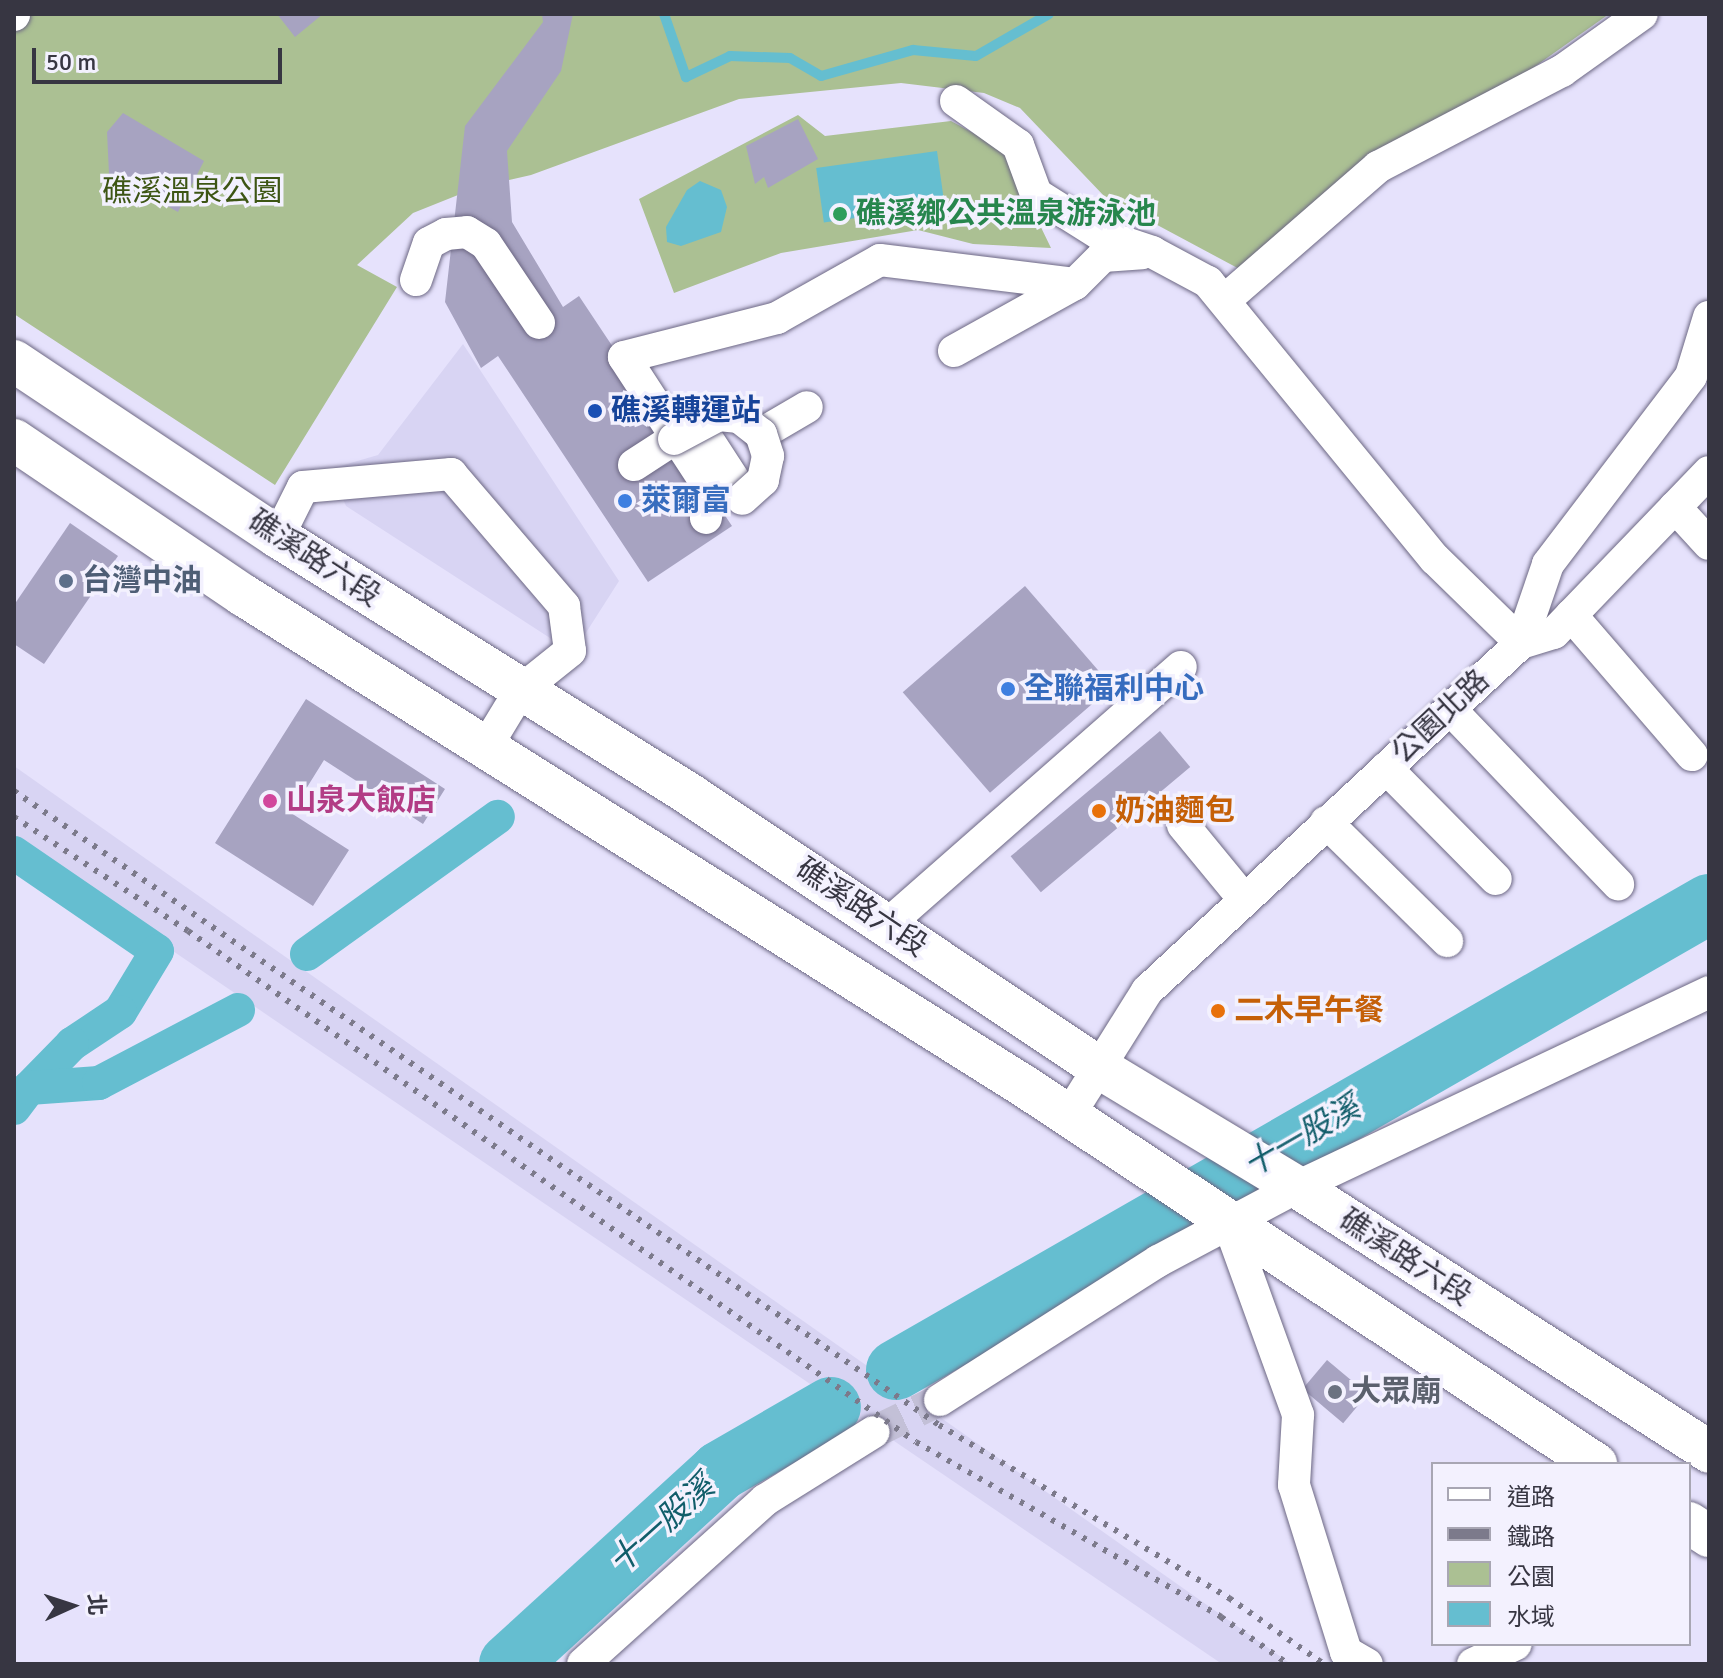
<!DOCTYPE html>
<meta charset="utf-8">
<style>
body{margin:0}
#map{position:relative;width:1723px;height:1678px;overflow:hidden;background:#e6e2fc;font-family:Signika,"Noto Sans TC",sans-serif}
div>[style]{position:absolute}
.built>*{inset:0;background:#d8d4f3}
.green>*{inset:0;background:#abc093}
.water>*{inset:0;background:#65bed0;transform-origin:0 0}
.stream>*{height:10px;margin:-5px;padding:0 5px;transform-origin:5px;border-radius:5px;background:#65bed0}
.canal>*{height:34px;margin:-17px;padding:0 17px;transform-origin:17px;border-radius:17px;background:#65bed0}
.river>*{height:60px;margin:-30px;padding:0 30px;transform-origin:30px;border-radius:30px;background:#65bed0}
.building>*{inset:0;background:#a7a3c1;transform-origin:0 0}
.minor-tunnel>*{height:32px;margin-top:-16px;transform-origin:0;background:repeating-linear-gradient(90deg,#c3c0d7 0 32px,transparent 0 48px)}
.roads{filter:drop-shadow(0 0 2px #6c6783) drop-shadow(0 0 2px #6c6783)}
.minor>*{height:32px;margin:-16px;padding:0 16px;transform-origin:16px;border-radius:16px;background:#fff}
.major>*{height:42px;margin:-21px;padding:0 21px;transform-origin:21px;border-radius:21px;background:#fff}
.rail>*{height:6px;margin-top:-3px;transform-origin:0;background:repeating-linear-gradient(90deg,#7c7a8b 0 4px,transparent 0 12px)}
.bridges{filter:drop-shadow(0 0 2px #6c6783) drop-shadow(0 0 2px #6c6783)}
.minor-bridge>*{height:32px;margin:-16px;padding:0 16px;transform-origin:16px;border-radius:16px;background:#fff}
.dots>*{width:22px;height:22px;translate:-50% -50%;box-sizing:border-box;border:4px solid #f3f1fe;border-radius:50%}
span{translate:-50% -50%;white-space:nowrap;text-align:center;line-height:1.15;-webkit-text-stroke:7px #f3f1fe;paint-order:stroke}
.park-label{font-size:30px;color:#3d5514}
.leisure-label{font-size:30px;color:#27864d;font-weight:700}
.left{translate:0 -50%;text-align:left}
.transit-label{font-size:30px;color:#164399;font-weight:700}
.shop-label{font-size:30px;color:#366cbe;font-weight:700}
.street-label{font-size:30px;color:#373642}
.service-label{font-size:30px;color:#4e5e75;font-weight:700}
.hotel-label{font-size:30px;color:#b23c85;font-weight:700}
.food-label{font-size:30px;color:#c56008;font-weight:700}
.worship-label{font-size:30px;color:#5b616d;font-weight:700}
.water-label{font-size:32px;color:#115d6a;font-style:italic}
.frame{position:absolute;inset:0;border:16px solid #373642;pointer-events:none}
.legend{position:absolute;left:1431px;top:1462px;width:260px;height:184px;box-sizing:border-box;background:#f3f1fe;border:2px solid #a8a6b3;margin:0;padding:10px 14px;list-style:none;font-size:24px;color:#373642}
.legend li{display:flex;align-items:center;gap:16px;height:40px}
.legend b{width:40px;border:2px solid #a8a6b3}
.north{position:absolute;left:32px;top:1566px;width:80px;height:80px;-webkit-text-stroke:6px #f3f1fe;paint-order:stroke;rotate:87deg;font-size:22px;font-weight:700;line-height:32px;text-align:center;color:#373642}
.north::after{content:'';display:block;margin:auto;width:28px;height:36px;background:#373642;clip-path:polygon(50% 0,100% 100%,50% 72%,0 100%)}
.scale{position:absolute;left:32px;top:48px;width:250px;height:36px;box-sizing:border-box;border:4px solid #373642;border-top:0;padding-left:10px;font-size:24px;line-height:28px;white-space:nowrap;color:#373642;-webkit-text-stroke:6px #f3f1fe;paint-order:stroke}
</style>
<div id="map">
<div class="built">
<div style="clip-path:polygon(463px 344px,619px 581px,566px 664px,550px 638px,346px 506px,330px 469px,378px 455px)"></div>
<div style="clip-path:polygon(14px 766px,1291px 1664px,1222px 1664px,14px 843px)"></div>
</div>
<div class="green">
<div style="clip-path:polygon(14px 14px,1609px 14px,1245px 272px,1105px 197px,1020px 108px,984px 93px,901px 83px,739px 99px,531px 175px,478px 187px,413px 213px,357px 265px,397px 287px,275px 485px,14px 314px)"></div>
<div style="clip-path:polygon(798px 115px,825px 136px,951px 121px,1003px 149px,1051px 248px,973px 244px,918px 230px,781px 253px,674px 293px,639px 199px)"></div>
</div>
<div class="water">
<div style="left:937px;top:151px;width:55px;height:122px;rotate:82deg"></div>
<div style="clip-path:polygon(700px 181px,721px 190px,727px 207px,721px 232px,681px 246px,667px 242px,666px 227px,687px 190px)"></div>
</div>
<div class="stream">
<div style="left:664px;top:14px;width:67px;rotate:70.8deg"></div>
<div style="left:686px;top:77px;width:49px;rotate:-25.5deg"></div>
<div style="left:730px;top:56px;width:60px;rotate:1.9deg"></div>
<div style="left:790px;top:58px;width:36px;rotate:30deg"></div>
<div style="left:821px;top:76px;width:96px;rotate:-15.8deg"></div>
<div style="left:913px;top:50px;width:63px;rotate:5.4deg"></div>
<div style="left:976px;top:56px;width:84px;rotate:-29.9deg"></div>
</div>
<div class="canal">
<div style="left:14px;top:853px;width:173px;rotate:34.4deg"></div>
<div style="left:157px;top:951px;width:71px;rotate:121.2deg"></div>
<div style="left:120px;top:1012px;width:58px;rotate:146.3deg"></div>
<div style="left:72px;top:1044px;width:62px;rotate:134.3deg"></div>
<div style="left:307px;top:954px;width:235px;rotate:-35.7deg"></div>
<div style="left:14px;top:1108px;width:25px;rotate:-53deg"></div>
<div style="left:29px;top:1088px;width:70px;rotate:-4.1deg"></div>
<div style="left:99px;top:1083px;width:157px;rotate:-27.7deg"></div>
</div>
<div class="river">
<div style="left:896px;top:1370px;width:937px;rotate:-29.82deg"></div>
<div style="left:509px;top:1664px;width:286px;rotate:-42.4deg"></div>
<div style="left:720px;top:1471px;width:128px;rotate:-30deg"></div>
</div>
<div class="building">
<div style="clip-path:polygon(277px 14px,323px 14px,295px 37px)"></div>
<div style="clip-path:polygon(542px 14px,573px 14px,561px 71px,507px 151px,512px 222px,563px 307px,579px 296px,732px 526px,648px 582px,498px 356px,481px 368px,445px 302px,465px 126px,543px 22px)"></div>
<div style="clip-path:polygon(123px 113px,204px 161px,178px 212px,109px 174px,107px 132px)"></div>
<div style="clip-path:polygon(798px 119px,818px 159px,768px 188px,764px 177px,755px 184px,746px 146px)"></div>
<div style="clip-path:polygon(70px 523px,118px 556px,44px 664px,14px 644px,14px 605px)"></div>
<div style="left:1025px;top:586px;width:133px;height:162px;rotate:49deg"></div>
<div style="clip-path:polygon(306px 699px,445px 789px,423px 824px,324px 760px,291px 813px,349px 850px,313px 906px,215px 843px)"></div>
<div style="left:1160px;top:731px;width:47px;height:195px;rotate:50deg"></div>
<div style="left:1327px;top:1360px;width:53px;height:38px;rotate:40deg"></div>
</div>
<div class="minor-tunnel">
<div style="left:874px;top:1432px;width:73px;rotate:-25.9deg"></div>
</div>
<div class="roads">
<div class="minor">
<div style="left:14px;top:15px;width:1px;rotate:-90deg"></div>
<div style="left:956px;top:101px;width:76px;rotate:35.4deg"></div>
<div style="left:1018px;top:145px;width:52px;rotate:69.8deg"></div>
<div style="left:1036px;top:194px;width:77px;rotate:32.2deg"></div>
<div style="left:1101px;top:235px;width:54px;rotate:18.4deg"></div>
<div style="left:1152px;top:252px;width:64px;rotate:28.2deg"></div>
<div style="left:1208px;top:282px;width:358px;rotate:50.7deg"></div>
<div style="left:1435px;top:559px;width:120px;rotate:44.3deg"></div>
<div style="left:1521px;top:643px;width:34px;rotate:-17deg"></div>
<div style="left:1554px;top:633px;width:223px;rotate:-46.1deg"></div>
<div style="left:416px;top:280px;width:39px;rotate:-71deg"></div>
<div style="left:429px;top:243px;width:19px;rotate:-28deg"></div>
<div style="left:446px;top:234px;width:21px;rotate:-5deg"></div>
<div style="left:467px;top:232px;width:22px;rotate:32deg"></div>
<div style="left:486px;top:244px;width:95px;rotate:56.1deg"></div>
<div style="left:1225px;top:300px;width:203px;rotate:-41deg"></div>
<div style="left:1378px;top:167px;width:208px;rotate:-27.6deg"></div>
<div style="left:1562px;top:71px;width:98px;rotate:-35.5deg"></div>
<div style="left:954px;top:351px;width:138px;rotate:-29deg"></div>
<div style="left:1075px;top:284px;width:40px;rotate:-45deg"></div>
<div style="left:1103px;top:256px;width:39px;rotate:-4deg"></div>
<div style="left:761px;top:434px;width:53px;rotate:-30.4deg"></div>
<div style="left:695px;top:445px;width:13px;rotate:-122deg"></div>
<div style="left:688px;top:434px;width:14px;rotate:-36deg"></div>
<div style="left:699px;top:426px;width:68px;rotate:57deg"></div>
<div style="left:736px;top:483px;width:33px;rotate:147deg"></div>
<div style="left:708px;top:501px;width:17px;rotate:97deg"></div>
<div style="left:634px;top:465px;width:48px;rotate:-33deg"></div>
<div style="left:708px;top:486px;width:154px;rotate:-123.1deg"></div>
<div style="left:624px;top:357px;width:158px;rotate:-14.3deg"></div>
<div style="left:777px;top:318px;width:118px;rotate:-29.4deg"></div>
<div style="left:880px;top:260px;width:196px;rotate:7deg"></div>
<div style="left:1675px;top:507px;width:50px;rotate:47.4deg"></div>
<div style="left:278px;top:537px;width:56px;rotate:-63.4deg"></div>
<div style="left:303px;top:487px;width:149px;rotate:-5deg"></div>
<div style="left:451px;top:474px;width:174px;rotate:49.4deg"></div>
<div style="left:564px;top:606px;width:45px;rotate:82.4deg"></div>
<div style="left:570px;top:651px;width:64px;rotate:141.3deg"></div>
<div style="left:520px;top:691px;width:66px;rotate:121.3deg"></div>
<div style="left:1571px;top:615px;width:185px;rotate:49.2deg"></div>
<div style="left:1450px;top:709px;width:243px;rotate:46.2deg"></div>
<div style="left:1386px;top:768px;width:156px;rotate:45.3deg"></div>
<div style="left:1326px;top:822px;width:170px;rotate:44.5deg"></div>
<div style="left:1183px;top:825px;width:94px;rotate:50.6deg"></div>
<div style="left:887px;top:925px;width:391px;rotate:-41.3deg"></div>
<div style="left:1068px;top:1117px;width:149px;rotate:-57.9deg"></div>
<div style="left:1147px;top:991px;width:511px;rotate:-42.94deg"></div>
<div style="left:1521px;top:643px;width:83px;rotate:-71.1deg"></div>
<div style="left:1548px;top:564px;width:236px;rotate:-52.7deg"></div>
<div style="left:1691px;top:376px;width:62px;rotate:-73deg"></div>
<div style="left:1229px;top:1224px;width:203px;rotate:70.1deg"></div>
<div style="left:1298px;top:1415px;width:70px;rotate:93.3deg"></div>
<div style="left:1294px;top:1485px;width:175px;rotate:72.7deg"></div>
<div style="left:1346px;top:1652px;width:24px;rotate:30deg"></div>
<div style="left:940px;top:1400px;width:259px;rotate:-32.5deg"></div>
<div style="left:1158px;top:1261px;width:157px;rotate:-28deg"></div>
<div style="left:1297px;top:1187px;width:456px;rotate:-25.3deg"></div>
<div style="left:583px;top:1664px;width:245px;rotate:-42deg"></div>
<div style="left:765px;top:1500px;width:128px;rotate:-32deg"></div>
<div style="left:1473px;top:1664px;width:47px;rotate:-24.9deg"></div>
</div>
<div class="major">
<div style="left:14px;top:361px;width:317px;rotate:33.7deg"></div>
<div style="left:278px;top:537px;width:488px;rotate:32deg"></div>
<div style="left:692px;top:796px;width:488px;rotate:33.7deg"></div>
<div style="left:1098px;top:1067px;width:232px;rotate:31.1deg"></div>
<div style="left:1297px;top:1187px;width:490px;rotate:32.7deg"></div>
<div style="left:14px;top:440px;width:277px;rotate:34.1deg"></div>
<div style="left:243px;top:595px;width:923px;rotate:32.16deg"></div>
<div style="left:1024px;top:1086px;width:686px;rotate:33.46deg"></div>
<div style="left:1689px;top:1523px;width:24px;rotate:33deg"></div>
</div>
</div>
<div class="rail">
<div style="left:14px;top:791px;width:1121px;rotate:34.43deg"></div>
<div style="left:939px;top:1425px;width:338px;rotate:30.8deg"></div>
<div style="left:1229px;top:1598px;width:116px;rotate:34.8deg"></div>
<div style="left:14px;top:817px;width:208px;rotate:33.2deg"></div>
<div style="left:188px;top:931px;width:889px;rotate:35.07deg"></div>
<div style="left:916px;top:1442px;width:352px;rotate:29.8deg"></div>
<div style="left:1221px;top:1617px;width:82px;rotate:35deg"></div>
</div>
<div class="bridges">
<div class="minor-bridge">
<div style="left:674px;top:439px;width:51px;rotate:-28.1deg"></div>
<div style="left:719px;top:415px;width:20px;rotate:6deg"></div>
<div style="left:739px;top:417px;width:28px;rotate:38deg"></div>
<div style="left:761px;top:434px;width:23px;rotate:72deg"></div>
<div style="left:768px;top:456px;width:25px;rotate:102deg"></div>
<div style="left:763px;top:480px;width:28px;rotate:138deg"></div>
</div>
</div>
<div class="dots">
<div style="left:840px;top:214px;background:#2e9e5b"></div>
<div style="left:595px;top:411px;background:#1a4fb4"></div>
<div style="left:625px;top:501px;background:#3f7fe0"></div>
<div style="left:66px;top:581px;background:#5c6f8a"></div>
<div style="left:1008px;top:689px;background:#3f7fe0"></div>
<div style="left:270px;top:801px;background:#d1479c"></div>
<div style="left:1099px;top:811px;background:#e8710a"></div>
<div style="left:1218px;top:1011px;background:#e8710a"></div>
<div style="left:1335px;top:1392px;background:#6b7280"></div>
</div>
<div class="park-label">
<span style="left:192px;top:192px">礁溪溫泉公園</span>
</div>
<div class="leisure-label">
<span class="left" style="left:856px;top:214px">礁溪鄉公共溫泉游泳池</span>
</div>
<div class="transit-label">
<span class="left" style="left:611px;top:411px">礁溪轉運站</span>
</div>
<div class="shop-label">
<span class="left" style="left:641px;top:501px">萊爾富</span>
<span class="left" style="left:1024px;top:689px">全聯福利中心</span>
</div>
<div class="street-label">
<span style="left:314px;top:559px;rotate:33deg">礁溪路六段</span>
<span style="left:1441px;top:717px;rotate:-43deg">公園北路</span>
<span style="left:861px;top:908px;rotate:34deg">礁溪路六段</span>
<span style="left:1405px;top:1258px;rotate:33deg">礁溪路六段</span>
</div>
<div class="service-label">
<span class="left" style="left:82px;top:581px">台灣中油</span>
</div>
<div class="hotel-label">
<span class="left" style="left:286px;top:801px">山泉大飯店</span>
</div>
<div class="food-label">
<span class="left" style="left:1115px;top:811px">奶油麵包</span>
<span class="left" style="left:1234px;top:1011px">二木早午餐</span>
</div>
<div class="worship-label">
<span class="left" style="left:1351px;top:1392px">大眾廟</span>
</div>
<div class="water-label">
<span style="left:1302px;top:1137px;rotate:-30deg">十一股溪</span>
<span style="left:662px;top:1525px;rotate:-42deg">十一股溪</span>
</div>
<div class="frame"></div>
<ul class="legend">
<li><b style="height:10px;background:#fff"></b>道路</li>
<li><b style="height:10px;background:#7c7a8b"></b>鐵路</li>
<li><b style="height:22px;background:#abc093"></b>公園</li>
<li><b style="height:22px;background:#65bed0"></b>水域</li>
</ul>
<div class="north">北</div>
<div class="scale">50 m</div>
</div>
